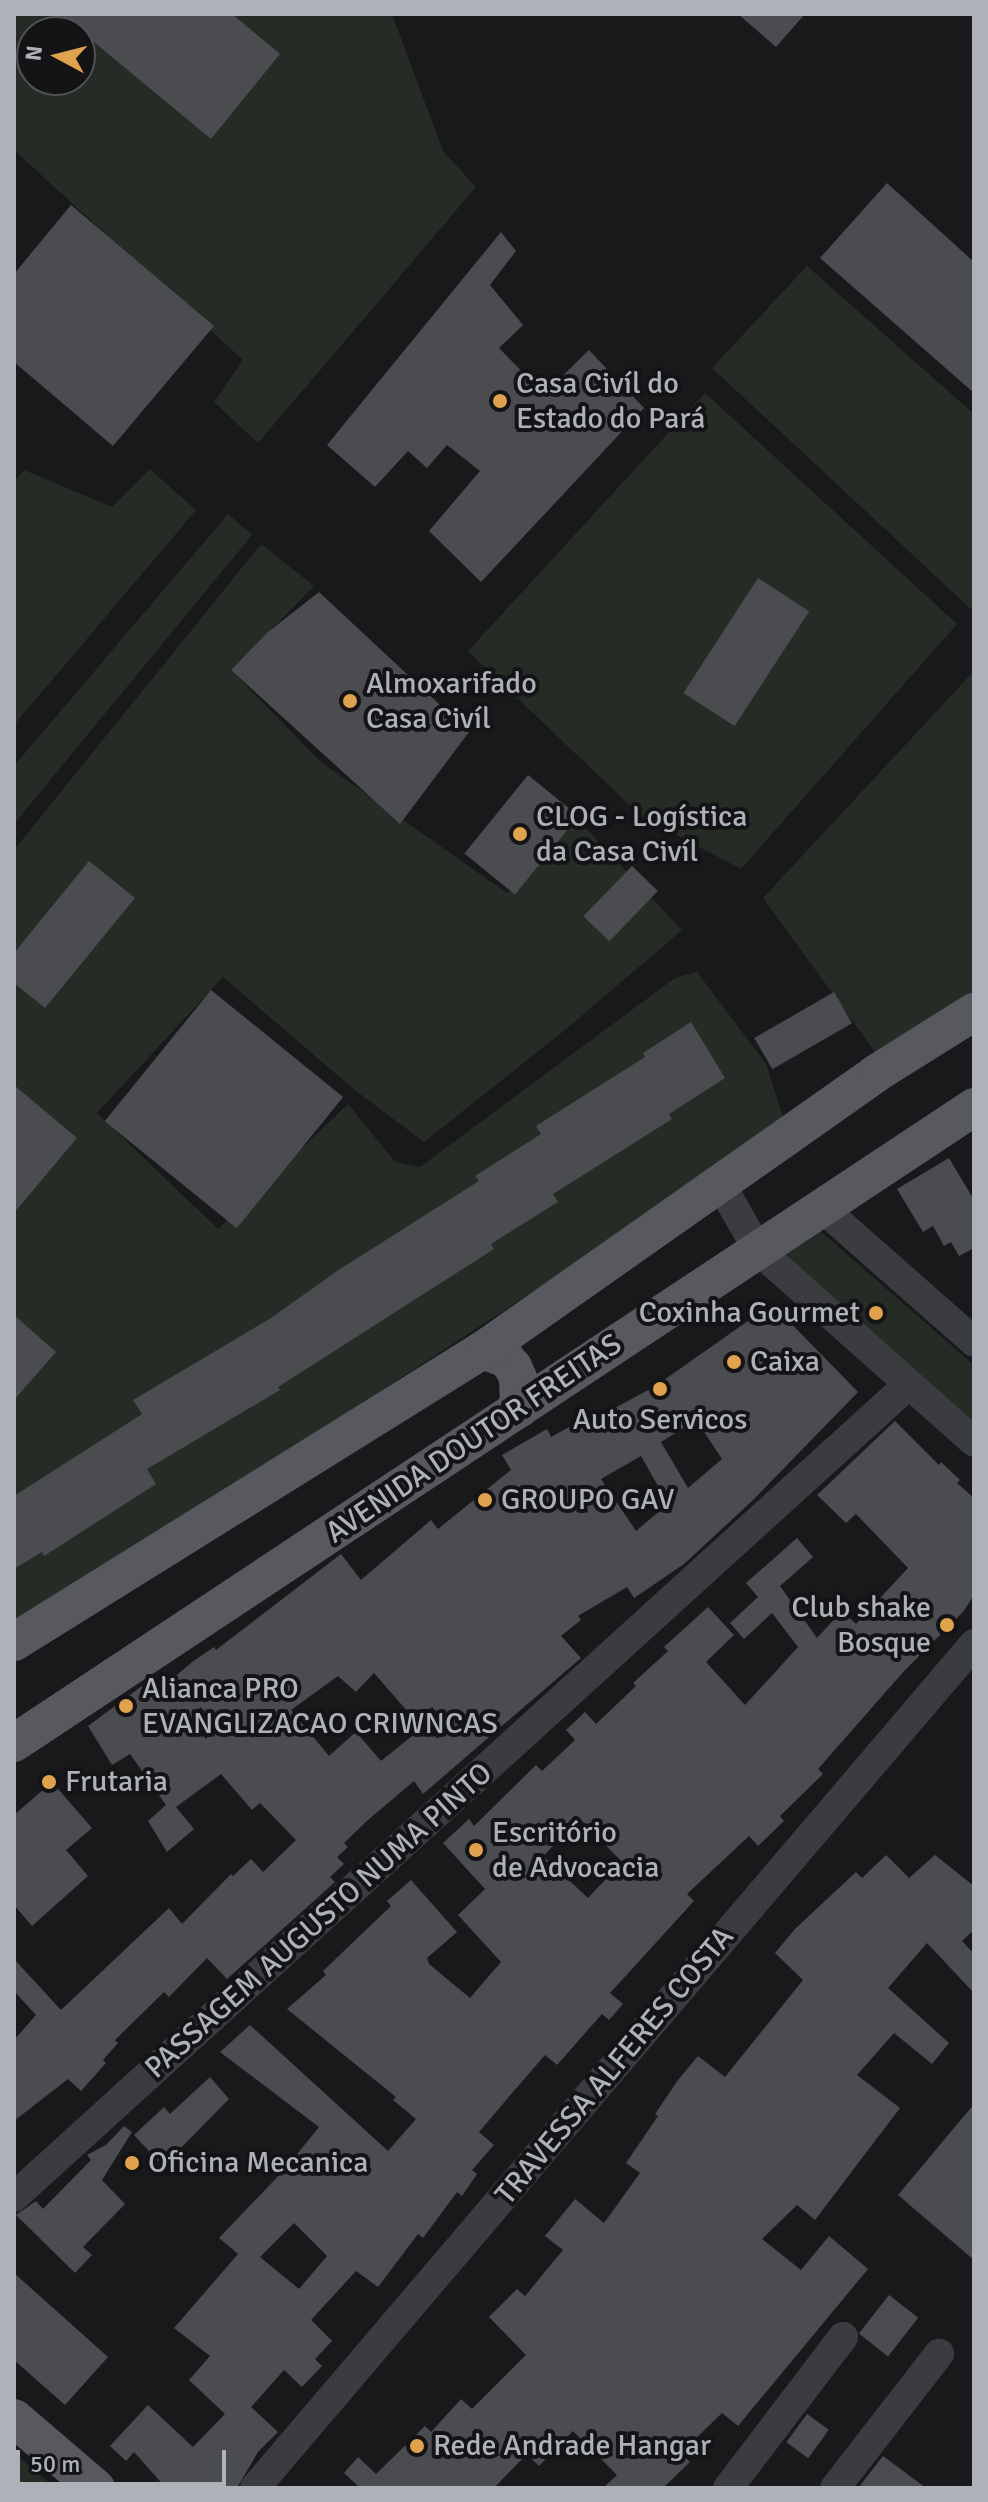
<!DOCTYPE html>
<meta charset="utf-8">
<style>
body{margin:0}
#map{position:relative;width:988px;height:2502px;overflow:hidden;background:#19191b;font-family:Signika,sans-serif}
div>[style]{position:absolute}
.green>*{inset:0;background:#252c26}
.building>*{inset:0;background:#4b4c50;transform-origin:0 0}
.minor>*{height:30px;margin:-15px;padding:0 15px;transform-origin:15px;border-radius:15px;background:#3a3c3f}
.major>*{height:38px;margin:-19px;padding:0 19px;transform-origin:19px;border-radius:19px;background:#57595e}
.dots>*{width:22px;height:22px;translate:-50% -50%;box-sizing:border-box;border:4px solid #141416;border-radius:50%}
span{translate:-50% -50%;white-space:nowrap;text-align:center;line-height:1.15;-webkit-text-stroke:8px #141416;paint-order:stroke}
.poi-label{font-size:30px;color:#adb2b9}
.left{translate:0 -50%;text-align:left}
.right{translate:-100% -50%;text-align:right}
.street-label{font-size:30px;color:#adb2b9}
.frame{position:absolute;inset:0;border:16px solid #adb2b9;pointer-events:none}
.north{position:absolute;left:16px;top:16px;width:80px;height:80px;box-sizing:border-box;background:#141416;border:2px solid #515357;border-radius:50%;rotate:277deg;font-size:22px;font-weight:700;line-height:32px;text-align:center;color:#adb2b9}
.north::after{content:'';display:block;margin:auto;width:28px;height:36px;background:#dfa24d;clip-path:polygon(50% 0,100% 100%,50% 72%,0 100%)}
.scale{position:absolute;left:16px;top:2450px;width:210px;height:36px;box-sizing:border-box;border:4px solid #adb2b9;border-top:0;padding-left:10px;font-size:24px;line-height:28px;white-space:nowrap;color:#adb2b9;-webkit-text-stroke:6px #141416;paint-order:stroke}
</style>
<div id="map">
<div class="green">
<div style="clip-path:polygon(evenodd,14px 14px,392px 14px,443px 151px,476px 187px,258px 443px,214px 402px,243px 360px,14px 150px,14px 14px,32px 32px,80px 32px,80px 80px,32px 80px,32px 32px)"></div>
<div style="clip-path:polygon(807px 266px,974px 414px,973px 611px,712px 368px)"></div>
<div style="clip-path:polygon(705px 393px,957px 624px,741px 869px,641px 816px,468px 651px)"></div>
<div style="clip-path:polygon(150px 469px,196px 510px,14px 725px,14px 481px,24px 470px,112px 507px)"></div>
<div style="clip-path:polygon(228px 514px,252px 535px,14px 824px,14px 766px)"></div>
<div style="clip-path:polygon(261px 544px,314px 586px,231px 670px,322px 763px,507px 893px,577px 819px,682px 930px,565px 1030px,424px 1142px,356px 1091px,223px 977px,97px 1113px,218px 1229px,348px 1104px,395px 1162px,420px 1167px,675px 978px,697px 972px,766px 1064px,786px 1126px,14px 1631px,14px 850px)"></div>
<div style="clip-path:polygon(974px 671px,974px 992px,876px 1053px,763px 898px)"></div>
<div style="clip-path:polygon(812px 1224px,974px 1365px,974px 1428px,774px 1252px)"></div>
<div style="clip-path:polygon(14px 2453px,55px 2488px,14px 2488px)"></div>
</div>
<div class="building">
<div style="clip-path:polygon(60px 14px,232px 14px,280px 54px,211px 139px)"></div>
<div style="clip-path:polygon(738px 14px,805px 14px,776px 47px)"></div>
<div style="clip-path:polygon(887px 183px,974px 262px,974px 393px,820px 258px)"></div>
<div style="clip-path:polygon(71px 205px,214px 326px,113px 446px,14px 362px,14px 274px)"></div>
<div style="clip-path:polygon(501px 232px,516px 251px,490px 285px,523px 325px,499px 348px,544px 394px,589px 350px,644px 408px,481px 582px,429px 531px,480px 471px,447px 445px,427px 468px,408px 451px,375px 487px,327px 445px)"></div>
<div style="left:758px;top:578px;width:61px;height:137px;rotate:33deg"></div>
<div style="clip-path:polygon(319px 592px,469px 732px,400px 824px,231px 670px,268px 632px)"></div>
<div style="left:528px;top:775px;width:65px;height:101px;rotate:39deg"></div>
<div style="clip-path:polygon(89px 861px,135px 898px,45px 1008px,14px 983px,14px 953px)"></div>
<div style="left:632px;top:866px;width:36px;height:70px;rotate:44deg"></div>
<div style="left:211px;top:990px;width:170px;height:169px;rotate:39deg"></div>
<div style="left:834px;top:992px;width:36px;height:92px;rotate:60deg"></div>
<div style="clip-path:polygon(691px 1022px,725px 1078px,669px 1114px,672px 1119px,553px 1194px,558px 1202px,491px 1244px,494px 1249px,278px 1387px,280px 1390px,147px 1469px,156px 1484px,44px 1556px,42px 1552px,14px 1569px,14px 1496px,142px 1414px,133px 1400px,271px 1318px,337px 1271px,479px 1181px,475px 1176px,541px 1134px,536px 1126px,645px 1057px,643px 1053px)"></div>
<div style="clip-path:polygon(14px 1085px,77px 1138px,14px 1213px)"></div>
<div style="clip-path:polygon(949px 1158px,974px 1200px,974px 1248px,959px 1256px,951px 1242px,944px 1246px,933px 1226px,923px 1232px,897px 1189px)"></div>
<div style="clip-path:polygon(evenodd,772px 1304px,858px 1392px,752px 1501px,684px 1564px,634px 1598px,627px 1587px,578px 1616px,581px 1620px,561px 1636px,581px 1658px,423px 1794px,414px 1781px,368px 1820px,344px 1843px,348px 1847px,337px 1857px,344px 1864px,330px 1877px,335px 1882px,227px 1979px,207px 1958px,169px 1997px,164px 1992px,115px 2040px,118px 2043px,103px 2060px,106px 2063px,81px 2091px,68px 2079px,14px 2121px,14px 2040px,36px 2015px,14px 1991px,14px 1959px,61px 2010px,169px 1908px,182px 1924px,231px 1874px,233px 1876px,251px 1859px,263px 1872px,296px 1840px,260px 1803px,252px 1810px,221px 1774px,176px 1807px,194px 1829px,167px 1852px,148px 1821px,166px 1805px,130px 1754px,112px 1765px,88px 1726px,142px 1686px,150px 1698px,192px 1662px,214px 1647px,216px 1650px,341px 1554px,361px 1580px,431px 1520px,438px 1529px,511px 1470px,502px 1455px,547px 1429px,551px 1437px,591px 1415px,594px 1419px,654px 1387px,772px 1304px,696px 1420px,722px 1459px,688px 1488px,661px 1442px,696px 1420px,772px 1304px,641px 1456px,668px 1504px,636px 1531px,601px 1479px,641px 1456px,772px 1304px,374px 1673px,422px 1728px,381px 1761px,356px 1732px,329px 1756px,291px 1710px,338px 1676px,356px 1692px,374px 1673px)"></div>
<div style="clip-path:polygon(14px 1315px,56px 1352px,14px 1400px)"></div>
<div style="clip-path:polygon(evenodd,895px 1421px,939px 1465px,941px 1462px,960px 1480px,957px 1483px,974px 1498px,974px 1595px,963px 1612px,905px 1670px,818px 1769px,823px 1774px,780px 1816px,784px 1821px,758px 1846px,749px 1836px,687px 1894px,694px 1901px,610px 1993px,623px 2004px,609px 2020px,602px 2014px,557px 2065px,545px 2055px,507px 2099px,479px 2132px,494px 2145px,472px 2170px,477px 2174px,462px 2196px,457px 2192px,423px 2238px,418px 2234px,378px 2287px,356px 2271px,311px 2320px,332px 2341px,315px 2359px,322px 2366px,302px 2387px,284px 2370px,251px 2407px,278px 2432px,258px 2452px,237px 2488px,166px 2488px,134px 2452px,126px 2461px,110px 2446px,148px 2405px,193px 2447px,225px 2414px,189px 2380px,210px 2356px,174px 2328px,238px 2254px,219px 2238px,285px 2169px,319px 2127px,220px 2052px,250px 2025px,388px 2151px,416px 2119px,393px 2100px,396px 2097px,287px 2009px,326px 1975px,323px 1971px,391px 1906px,387px 1901px,411px 1880px,457px 1932px,427px 1958px,429px 1964px,470px 1998px,501px 1962px,458px 1915px,485px 1889px,443px 1843px,469px 1819px,474px 1826px,536px 1765px,542px 1771px,575px 1740px,566px 1730px,585px 1712px,596px 1724px,636px 1686px,633px 1683px,668px 1651px,664px 1647px,708px 1607px,734px 1635px,706px 1662px,745px 1705px,798px 1647px,772px 1613px,744px 1639px,730px 1623px,758px 1597px,746px 1583px,797px 1538px,813px 1557px,780px 1586px,817px 1638px,842px 1611px,856px 1624px,908px 1568px,856px 1514px,846px 1523px,817px 1495px,895px 1421px,580px 1819px,622px 1862px,588px 1898px,543px 1856px,580px 1819px,895px 1421px,294px 2223px,327px 2256px,299px 2289px,260px 2257px,294px 2223px)"></div>
<div style="clip-path:polygon(52px 1782px,92px 1828px,66px 1850px,88px 1876px,32px 1926px,14px 1905px,14px 1815px)"></div>
<div style="clip-path:polygon(886px 1855px,909px 1878px,935px 1855px,974px 1886px,974px 1930px,962px 1941px,974px 1954px,974px 1993px,927px 1943px,888px 1988px,949px 2043px,932px 2064px,894px 2033px,857px 2075px,900px 2108px,815px 2220px,797px 2205px,762px 2239px,801px 2270px,829px 2236px,868px 2269px,738px 2426px,722px 2413px,681px 2453px,690px 2462px,663px 2488px,603px 2488px,617px 2475px,573px 2431px,539px 2466px,527px 2454px,494px 2488px,360px 2488px,344px 2473px,358px 2457px,376px 2474px,425px 2426px,431px 2432px,461px 2399px,472px 2409px,526px 2355px,489px 2317px,517px 2289px,525px 2296px,563px 2250px,545px 2236px,575px 2199px,604px 2223px,640px 2173px,626px 2163px,658px 2116px,655px 2114px,678px 2080px,698px 2056px,725px 2077px,803px 1980px,775px 1953px,795px 1929px,856px 1872px,862px 1878px)"></div>
<div style="clip-path:polygon(210px 2077px,229px 2099px,163px 2166px,134px 2135px,164px 2107px,170px 2114px)"></div>
<div style="clip-path:polygon(974px 2104px,974px 2260px,898px 2195px)"></div>
<div style="clip-path:polygon(124px 2126px,132px 2132px,102px 2180px,125px 2204px,83px 2247px,92px 2255px,75px 2273px,16px 2215px,36px 2201px,43px 2209px,91px 2160px,87px 2155px,106px 2145px)"></div>
<div style="clip-path:polygon(14px 2273px,108px 2357px,65px 2405px,14px 2360px)"></div>
<div style="left:889px;top:2295px;width:37px;height:49px;rotate:38deg"></div>
<div style="left:807px;top:2414px;width:27px;height:35px;rotate:36deg"></div>
<div style="clip-path:polygon(883px 2456px,926px 2488px,858px 2488px)"></div>
</div>
<div class="minor">
<div style="left:721px;top:1185px;width:75px;rotate:60.4deg"></div>
<div style="left:758px;top:1250px;width:289px;rotate:41.6deg"></div>
<div style="left:820px;top:1206px;width:205px;rotate:41.4deg"></div>
<div style="left:14px;top:2197px;width:1208px;rotate:-42.25deg"></div>
<div style="left:255px;top:2488px;width:1109px;rotate:-49.57deg"></div>
<div style="left:728px;top:2488px;width:190px;rotate:-52.7deg"></div>
<div style="left:835px;top:2488px;width:170px;rotate:-52.2deg"></div>
</div>
<div class="major">
<div style="left:483px;top:1350px;width:25px;rotate:21deg"></div>
<div style="left:506px;top:1359px;width:11px;rotate:49deg"></div>
<div style="left:513px;top:1367px;width:12px;rotate:66deg"></div>
<div style="left:518px;top:1378px;width:31px;rotate:88deg"></div>
<div style="left:14px;top:1642px;width:552px;rotate:-31.91deg"></div>
<div style="left:483px;top:1350px;width:479px;rotate:-35.1deg"></div>
<div style="left:875px;top:1074px;width:117px;rotate:-32.1deg"></div>
<div style="left:14px;top:1743px;width:1152px;rotate:-33.52deg"></div>
<div style="left:14px;top:2418px;width:108px;rotate:40.5deg"></div>
</div>
<div class="dots">
<div style="left:500px;top:401px;background:#dfa24d"></div>
<div style="left:350px;top:701px;background:#dfa24d"></div>
<div style="left:520px;top:834px;background:#dfa24d"></div>
<div style="left:876px;top:1313px;background:#dfa24d"></div>
<div style="left:734px;top:1362px;background:#dfa24d"></div>
<div style="left:660px;top:1389px;background:#dfa24d"></div>
<div style="left:485px;top:1500px;background:#dfa24d"></div>
<div style="left:947px;top:1625px;background:#dfa24d"></div>
<div style="left:126px;top:1706px;background:#dfa24d"></div>
<div style="left:49px;top:1782px;background:#dfa24d"></div>
<div style="left:476px;top:1850px;background:#dfa24d"></div>
<div style="left:132px;top:2163px;background:#dfa24d"></div>
<div style="left:417px;top:2446px;background:#dfa24d"></div>
</div>
<div class="poi-label">
<span class="left" style="left:516px;top:401px">Casa Civíl do<br>Estado do Pará</span>
<span class="left" style="left:366px;top:701px">Almoxarifado<br>Casa Civíl</span>
<span class="left" style="left:536px;top:834px">CLOG - Logística<br>da Casa Civíl</span>
<span class="right" style="left:860px;top:1313px">Coxinha Gourmet</span>
<span class="left" style="left:750px;top:1362px">Caixa</span>
<span style="left:660px;top:1420px">Auto Servicos</span>
<span class="left" style="left:501px;top:1500px">GROUPO GAV</span>
<span class="right" style="left:931px;top:1625px">Club shake<br>Bosque</span>
<span class="left" style="left:142px;top:1706px">Alianca PRO<br>EVANGLIZACAO CRIWNCAS</span>
<span class="left" style="left:65px;top:1782px">Frutaria</span>
<span class="left" style="left:492px;top:1850px">Escritório<br>de Advocacia</span>
<span class="left" style="left:148px;top:2163px">Oficina Mecanica</span>
<span class="left" style="left:433px;top:2446px">Rede Andrade Hangar</span>
</div>
<div class="street-label">
<span style="left:474px;top:1439px;rotate:-34deg">AVENIDA DOUTOR FREITAS</span>
<span style="left:319px;top:1921px;rotate:-42deg">PASSAGEM AUGUSTO NUMA PINTO</span>
<span style="left:615px;top:2066px;rotate:-50deg">TRAVESSA ALFERES COSTA</span>
</div>
<div class="frame"></div>
<div class="north">N</div>
<div class="scale">50 m</div>
</div>
